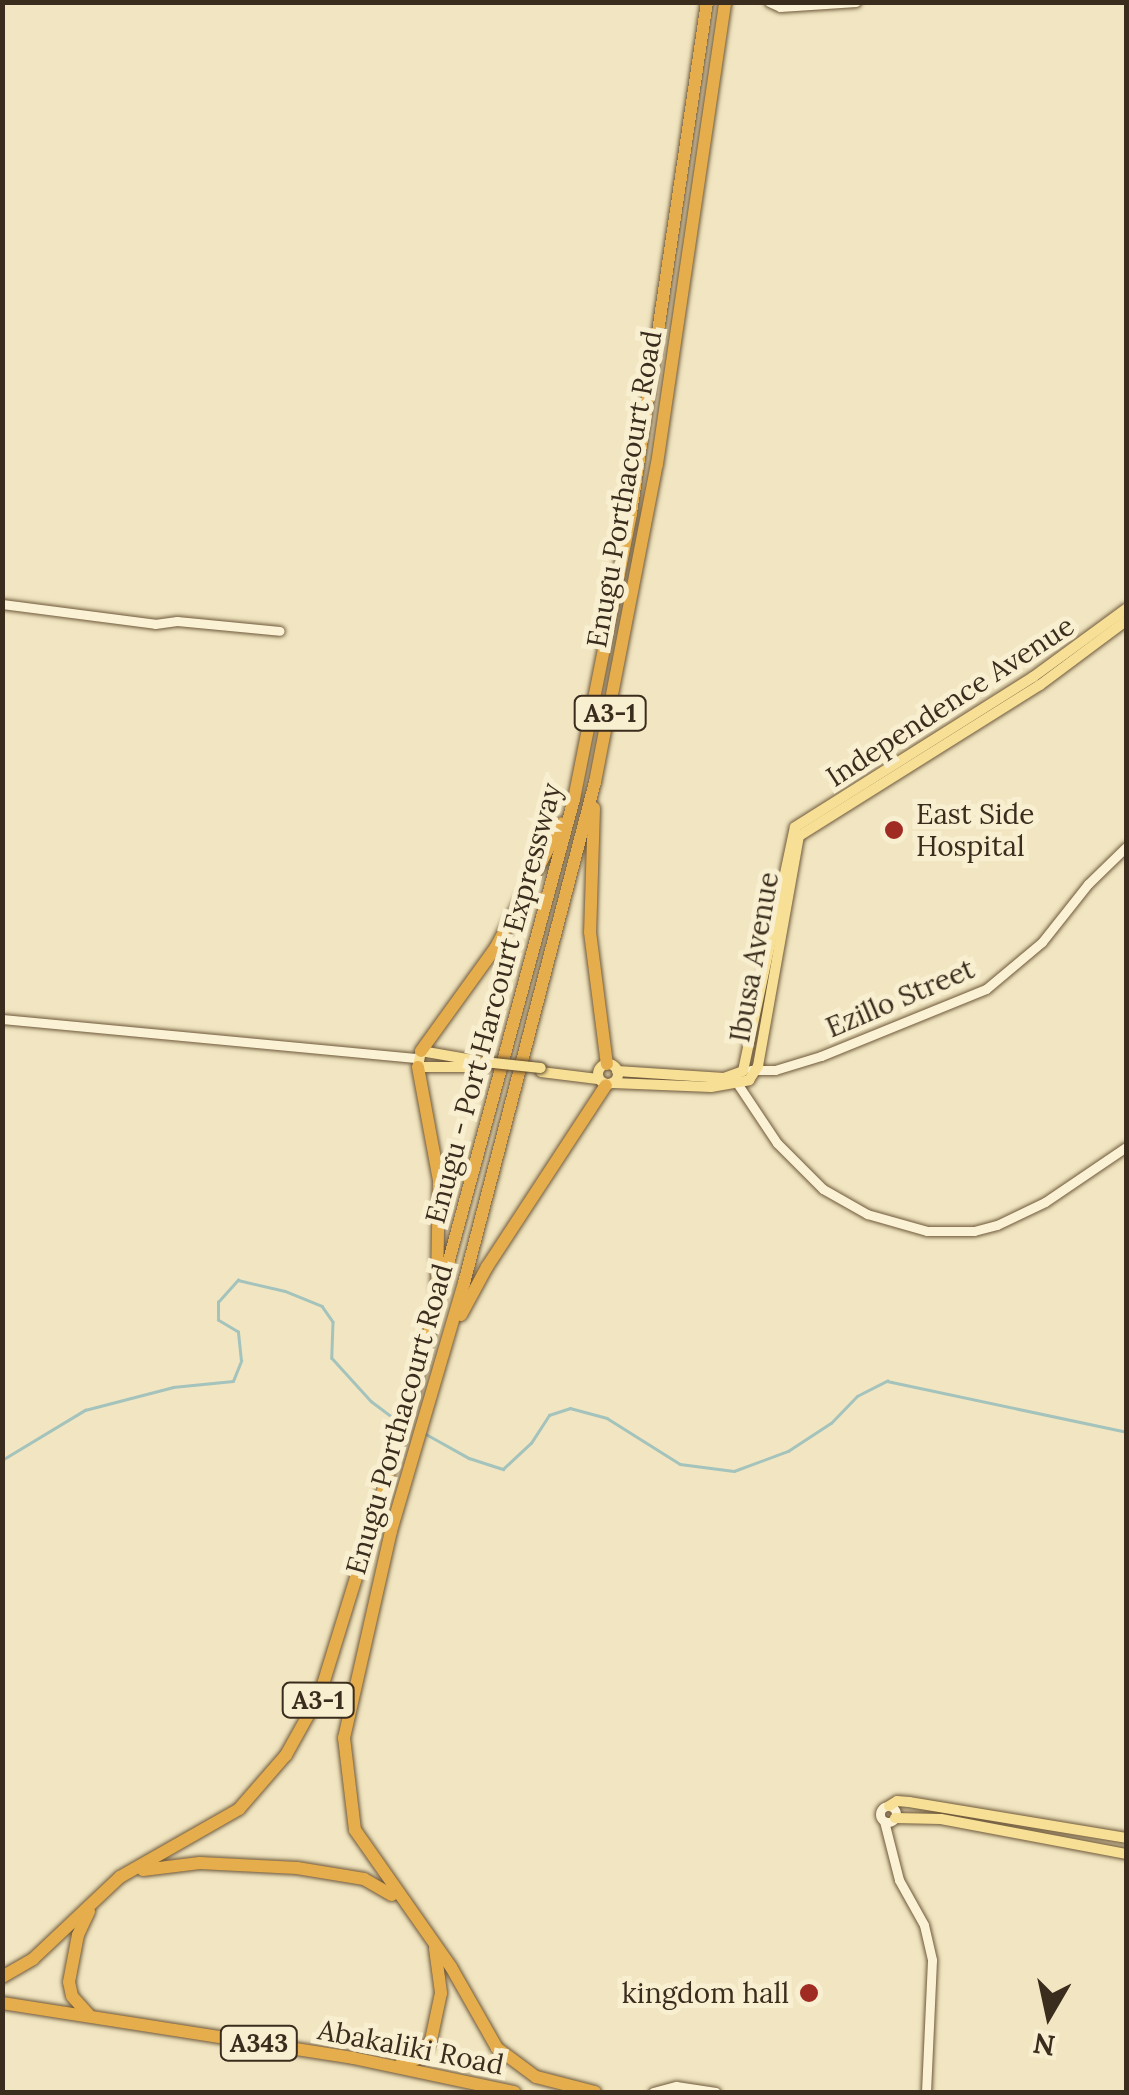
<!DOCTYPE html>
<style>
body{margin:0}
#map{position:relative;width:1129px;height:2095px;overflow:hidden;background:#f1e6c1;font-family:Lora,serif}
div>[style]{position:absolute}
.stream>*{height:2.5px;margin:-1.25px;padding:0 1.25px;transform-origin:1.25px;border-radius:1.25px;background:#a4c3bc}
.roads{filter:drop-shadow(0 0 2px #6e583a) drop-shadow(0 0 2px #6e583a)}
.secondary>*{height:9px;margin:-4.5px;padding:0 4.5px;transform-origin:4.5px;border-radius:4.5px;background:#fbf2d5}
.secondary>.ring{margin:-4.5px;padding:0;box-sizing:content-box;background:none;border:9px solid #fbf2d5;border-radius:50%}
.primary>*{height:10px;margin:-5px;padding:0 5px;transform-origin:5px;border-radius:5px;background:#f7e096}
.primary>.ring{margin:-5px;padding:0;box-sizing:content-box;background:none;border:10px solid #f7e096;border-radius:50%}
.highway>*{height:12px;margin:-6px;padding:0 6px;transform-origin:6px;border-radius:6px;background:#e6ad4c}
.bridges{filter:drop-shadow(0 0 2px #59442c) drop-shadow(0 0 2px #59442c)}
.primary-bridge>*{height:10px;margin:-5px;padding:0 5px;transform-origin:5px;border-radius:5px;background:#f7e096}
.dots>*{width:28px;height:28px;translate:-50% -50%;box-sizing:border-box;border:5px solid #f8efd1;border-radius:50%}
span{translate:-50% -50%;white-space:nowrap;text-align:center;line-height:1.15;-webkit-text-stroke:10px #f8efd1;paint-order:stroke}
.shield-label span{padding:2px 8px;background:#f8efd1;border:2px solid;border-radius:8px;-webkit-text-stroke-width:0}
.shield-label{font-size:25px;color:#3b2d1d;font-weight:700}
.street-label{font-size:28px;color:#3b2d1d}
.poi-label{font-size:28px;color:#3b2d1d}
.left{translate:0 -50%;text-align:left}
.right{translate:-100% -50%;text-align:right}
.frame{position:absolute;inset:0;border:5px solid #3b2d1d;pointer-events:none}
.north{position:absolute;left:999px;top:1965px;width:100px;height:100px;-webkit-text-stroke:8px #f8efd1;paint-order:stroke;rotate:189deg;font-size:28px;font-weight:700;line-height:40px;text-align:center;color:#3b2d1d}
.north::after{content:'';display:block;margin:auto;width:35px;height:45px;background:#3b2d1d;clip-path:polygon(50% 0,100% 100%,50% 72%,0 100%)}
</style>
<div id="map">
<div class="stream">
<div style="left:426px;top:1434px;width:49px;rotate:29.2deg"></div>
<div style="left:469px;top:1458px;width:36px;rotate:18deg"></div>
<div style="left:503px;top:1469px;width:38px;rotate:-43deg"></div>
<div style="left:531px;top:1443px;width:33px;rotate:-57deg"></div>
<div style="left:549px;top:1415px;width:22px;rotate:-18deg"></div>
<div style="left:570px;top:1408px;width:38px;rotate:15deg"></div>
<div style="left:607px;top:1418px;width:86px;rotate:32.2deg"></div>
<div style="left:680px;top:1464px;width:54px;rotate:7.4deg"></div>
<div style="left:734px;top:1471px;width:58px;rotate:-20.3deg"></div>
<div style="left:788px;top:1451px;width:51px;rotate:-33.1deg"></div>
<div style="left:831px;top:1423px;width:37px;rotate:-46deg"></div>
<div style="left:857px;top:1396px;width:34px;rotate:-27deg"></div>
<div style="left:887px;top:1381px;width:244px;rotate:12deg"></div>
<div style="left:2px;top:1460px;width:97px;rotate:-31.1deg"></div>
<div style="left:85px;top:1410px;width:91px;rotate:-14.6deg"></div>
<div style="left:173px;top:1387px;width:60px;rotate:-5.7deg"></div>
<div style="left:233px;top:1381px;width:22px;rotate:-68deg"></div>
<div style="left:241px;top:1361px;width:29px;rotate:-96deg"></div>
<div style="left:238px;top:1332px;width:23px;rotate:-149deg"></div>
<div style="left:218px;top:1320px;width:18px;rotate:-90deg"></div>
<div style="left:218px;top:1302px;width:30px;rotate:-48deg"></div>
<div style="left:238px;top:1280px;width:48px;rotate:13.2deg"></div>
<div style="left:285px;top:1291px;width:40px;rotate:22deg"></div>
<div style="left:322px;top:1306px;width:19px;rotate:55deg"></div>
<div style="left:333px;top:1322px;width:36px;rotate:92deg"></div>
<div style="left:332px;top:1358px;width:58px;rotate:47.8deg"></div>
<div style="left:371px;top:1401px;width:36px;rotate:37deg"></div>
</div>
<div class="roads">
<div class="secondary">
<div style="left:769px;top:2px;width:12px;rotate:24deg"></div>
<div style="left:780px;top:7px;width:76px;rotate:-3.8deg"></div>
<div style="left:2px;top:604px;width:154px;rotate:7.4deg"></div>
<div style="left:155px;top:624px;width:22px;rotate:-8deg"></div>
<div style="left:177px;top:621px;width:103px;rotate:5.5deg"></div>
<div style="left:2px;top:1019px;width:418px;rotate:5.4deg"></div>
<div style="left:751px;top:1070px;width:24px"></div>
<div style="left:775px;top:1070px;width:48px;rotate:-16.9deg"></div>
<div style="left:821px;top:1056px;width:178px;rotate:-22.1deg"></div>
<div style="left:986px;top:989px;width:73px;rotate:-40deg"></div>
<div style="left:1042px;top:942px;width:74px;rotate:-51.6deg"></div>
<div style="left:1088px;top:884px;width:53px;rotate:-44.2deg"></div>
<div style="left:735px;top:1080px;width:76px;rotate:56.3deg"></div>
<div style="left:777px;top:1143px;width:65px;rotate:45deg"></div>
<div style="left:823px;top:1189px;width:51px;rotate:29.6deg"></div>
<div style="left:867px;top:1214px;width:62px;rotate:15.8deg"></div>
<div style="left:927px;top:1231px;width:47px"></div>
<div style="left:974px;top:1231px;width:24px;rotate:-15deg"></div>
<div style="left:997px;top:1225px;width:53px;rotate:-25.6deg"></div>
<div style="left:1045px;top:1202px;width:98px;rotate:-34.2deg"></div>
<div class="ring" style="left:880px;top:1806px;width:7px;height:7px"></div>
<div style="left:884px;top:1821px;width:61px;rotate:75.7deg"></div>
<div style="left:899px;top:1880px;width:51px;rotate:60.9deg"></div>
<div style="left:924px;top:1925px;width:36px;rotate:77deg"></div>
<div style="left:932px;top:1960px;width:132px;rotate:92.6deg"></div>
<div style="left:653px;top:2092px;width:24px;rotate:-15deg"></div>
<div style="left:676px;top:2086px;width:40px;rotate:8.5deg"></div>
</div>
<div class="primary">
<div style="left:484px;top:1062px;width:64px;rotate:-170.1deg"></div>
<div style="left:421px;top:1051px;width:16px;rotate:101deg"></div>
<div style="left:418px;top:1067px;width:67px"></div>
<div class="ring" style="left:598px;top:1064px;width:10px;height:10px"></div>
<div style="left:617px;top:1071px;width:107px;rotate:3.7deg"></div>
<div style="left:724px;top:1078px;width:20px;rotate:-20deg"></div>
<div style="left:743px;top:1071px;width:249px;rotate:-78deg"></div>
<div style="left:795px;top:827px;width:281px;rotate:-32.2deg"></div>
<div style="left:1033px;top:677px;width:115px;rotate:-36.2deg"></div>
<div style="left:541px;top:1072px;width:57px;rotate:7deg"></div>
<div style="left:613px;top:1083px;width:98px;rotate:2.3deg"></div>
<div style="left:711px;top:1087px;width:39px;rotate:-10deg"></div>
<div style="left:749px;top:1080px;width:17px;rotate:-57deg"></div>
<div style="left:758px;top:1066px;width:234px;rotate:-79.9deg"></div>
<div style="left:799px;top:836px;width:284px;rotate:-32.1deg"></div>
<div style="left:1040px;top:685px;width:107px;rotate:-36.7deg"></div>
<div style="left:889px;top:1806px;width:9px;rotate:-32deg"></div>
<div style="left:897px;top:1801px;width:12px;rotate:5deg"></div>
<div style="left:909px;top:1802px;width:220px;rotate:9.4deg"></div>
<div style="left:895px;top:1818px;width:46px;rotate:1.2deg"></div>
<div style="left:941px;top:1819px;width:188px;rotate:10.7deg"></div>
</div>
<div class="highway">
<div style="left:594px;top:808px;width:124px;rotate:91.8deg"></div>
<div style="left:590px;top:932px;width:133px;rotate:82.7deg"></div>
<div style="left:421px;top:1051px;width:128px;rotate:-54.2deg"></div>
<div style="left:496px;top:947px;width:140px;rotate:-62deg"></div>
<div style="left:418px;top:1067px;width:115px;rotate:79.5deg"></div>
<div style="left:439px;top:1180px;width:108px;rotate:91.1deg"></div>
<div style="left:461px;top:1315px;width:55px;rotate:-61.6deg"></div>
<div style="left:487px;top:1267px;width:217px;rotate:-56.8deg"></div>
<div style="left:143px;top:1870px;width:57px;rotate:-7deg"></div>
<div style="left:200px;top:1863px;width:97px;rotate:3deg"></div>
<div style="left:297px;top:1868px;width:68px;rotate:9.3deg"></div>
<div style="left:364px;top:1879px;width:32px;rotate:30deg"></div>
<div style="left:2px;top:1977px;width:36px;rotate:-30deg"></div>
<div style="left:33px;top:1959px;width:120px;rotate:-43.3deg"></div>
<div style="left:120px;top:1877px;width:137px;rotate:-29.7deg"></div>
<div style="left:239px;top:1809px;width:72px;rotate:-49deg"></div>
<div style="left:286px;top:1755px;width:70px;rotate:-60.9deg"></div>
<div style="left:320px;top:1694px;width:304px;rotate:-72.8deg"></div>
<div style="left:410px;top:1404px;width:627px;rotate:-74.83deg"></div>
<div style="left:574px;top:799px;width:292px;rotate:-78.7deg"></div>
<div style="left:631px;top:513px;width:517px;rotate:-81.54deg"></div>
<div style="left:2px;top:2003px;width:355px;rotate:8.9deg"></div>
<div style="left:353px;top:2058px;width:165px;rotate:11.9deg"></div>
<div style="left:89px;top:2015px;width:25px;rotate:-132deg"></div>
<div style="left:72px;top:1996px;width:14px;rotate:-102deg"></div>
<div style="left:69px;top:1982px;width:48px;rotate:-79.2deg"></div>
<div style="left:78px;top:1935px;width:26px;rotate:-65deg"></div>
<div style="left:401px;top:2064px;width:19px;rotate:-18deg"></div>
<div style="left:419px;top:2058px;width:22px;rotate:-56deg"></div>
<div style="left:431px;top:2040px;width:48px;rotate:-78deg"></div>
<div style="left:441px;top:1993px;width:45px;rotate:-97.6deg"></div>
<div style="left:595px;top:2092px;width:61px;rotate:-165.7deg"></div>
<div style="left:536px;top:2077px;width:49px;rotate:-143.4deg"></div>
<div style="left:497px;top:2048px;width:93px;rotate:-119.6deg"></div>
<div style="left:451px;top:1967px;width:167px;rotate:-125deg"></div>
<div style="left:355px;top:1830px;width:93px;rotate:-96.8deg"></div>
<div style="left:344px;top:1738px;width:212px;rotate:-77.2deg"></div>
<div style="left:391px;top:1531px;width:259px;rotate:-73.6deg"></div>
<div style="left:464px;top:1283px;width:518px;rotate:-75.35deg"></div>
<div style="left:595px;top:782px;width:324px;rotate:-79deg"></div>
<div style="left:657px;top:464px;width:467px;rotate:-81.6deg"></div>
</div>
</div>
<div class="bridges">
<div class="primary-bridge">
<div style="left:484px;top:1062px;width:57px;rotate:6deg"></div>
</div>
</div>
<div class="dots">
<div style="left:894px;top:830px;background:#9f2b23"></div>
<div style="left:809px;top:1993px;background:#9f2b23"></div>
</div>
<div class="shield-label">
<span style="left:610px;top:713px">A3-1</span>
<span style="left:318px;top:1700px">A3-1</span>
<span style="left:259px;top:2043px">A343</span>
</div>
<div class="street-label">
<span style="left:624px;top:489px;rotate:-80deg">Enugu Porthacourt Road</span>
<span style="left:950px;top:701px;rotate:-33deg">Independence Avenue</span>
<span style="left:754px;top:957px;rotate:-80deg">Ibusa Avenue</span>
<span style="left:900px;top:998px;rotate:-23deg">Ezillo Street</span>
<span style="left:493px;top:1003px;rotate:-75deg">Enugu - Port Harcourt Expressway</span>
<span style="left:399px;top:1419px;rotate:-74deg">Enugu Porthacourt Road</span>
<span style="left:411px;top:2047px;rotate:11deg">Abakaliki Road</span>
</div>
<div class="poi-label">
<span class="left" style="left:916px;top:830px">East Side<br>Hospital</span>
<span class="right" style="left:789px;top:1993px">kingdom hall</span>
</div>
<div class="frame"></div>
<div class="north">N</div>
</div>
